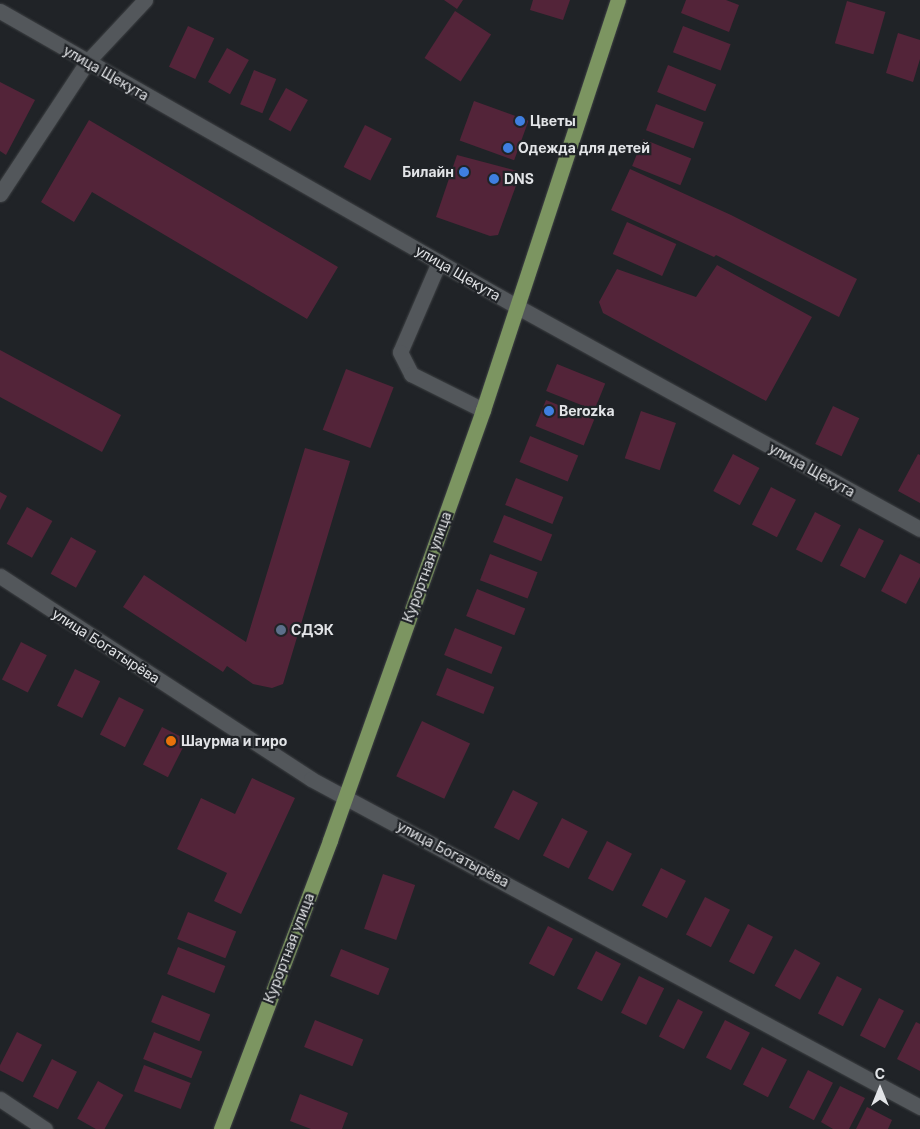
<!DOCTYPE html>
<meta charset="utf-8">
<style>
body{margin:0}
#map{position:relative;width:920px;height:1129px;overflow:hidden;background:#202327;font-family:Inter,sans-serif}
div>[style]{position:absolute}
.building>*{inset:0;background:#532439;transform-origin:0 0}
.roads{filter:drop-shadow(0 0 1px #3e4144) drop-shadow(0 0 1px #3e4144)}
.minor>*{height:15px;margin:-7.5px;padding:0 7.5px;transform-origin:7.5px;border-radius:7.5px;background:#53575b}
.major>*{height:15px;margin:-7.5px;padding:0 7.5px;transform-origin:7.5px;border-radius:7.5px;background:#7c9561}
.dots>*{width:14px;height:14px;translate:-50% -50%;box-sizing:border-box;border:2px solid #202327;border-radius:50%}
span{translate:-50% -50%;white-space:nowrap;text-align:center;line-height:1.15;-webkit-text-stroke:4.5px #202327;paint-order:stroke}
.street-label{font-size:14px;color:#e2e4e7}
.poi-label{font-size:14px;color:#e2e4e7;font-weight:700}
.left{translate:0 -50%;text-align:left}
.right{translate:-100% -50%;text-align:right}
.north{position:absolute;left:855px;top:1064px;width:50px;height:50px;-webkit-text-stroke:4px #202327;paint-order:stroke;rotate:0deg;font-size:14px;font-weight:700;line-height:20px;text-align:center;color:#e2e4e7}
.north::after{content:'';display:block;margin:auto;width:18px;height:22px;background:#e2e4e7;clip-path:polygon(50% 0,100% 100%,50% 72%,0 100%)}
</style>
<div id="map">
<div class="building">
<div style="clip-path:polygon(444px 0,463px 0,457px 9px)"></div>
<div style="clip-path:polygon(533px 0,570px 0,563px 20px,530px 10px)"></div>
<div style="clip-path:polygon(686px 0,726px 0,739px 5px,729px 32px,681px 13px)"></div>
<div style="left:847px;top:1px;width:40px;height:44px;rotate:16deg"></div>
<div style="left:455px;top:11px;width:43px;height:56px;rotate:33deg"></div>
<div style="left:188px;top:26px;width:29px;height:45px;rotate:25deg"></div>
<div style="left:683px;top:26px;width:51px;height:28px;rotate:21deg"></div>
<div style="clip-path:polygon(898px 33px,920px 40px,920px 59px,913px 82px,886px 73px)"></div>
<div style="left:227px;top:48px;width:25px;height:39px;rotate:29deg"></div>
<div style="left:668px;top:65px;width:52px;height:29px;rotate:22deg"></div>
<div style="left:254px;top:70px;width:24px;height:37px;rotate:22deg"></div>
<div style="clip-path:polygon(0 82px,35px 100px,6px 155px,0 151px)"></div>
<div style="left:286px;top:88px;width:25px;height:36px;rotate:29deg"></div>
<div style="left:474px;top:101px;width:58px;height:42px;rotate:20deg"></div>
<div style="left:656px;top:104px;width:51px;height:28px;rotate:21deg"></div>
<div style="clip-path:polygon(89px 120px,338px 267px,307px 319px,92px 192px,74px 222px,41px 202px)"></div>
<div style="left:365px;top:125px;width:30px;height:47px;rotate:27deg"></div>
<div style="left:643px;top:139px;width:52px;height:29px;rotate:22deg"></div>
<div style="clip-path:polygon(457px 155px,521px 172px,498px 235px,490px 236px,436px 217px)"></div>
<div style="clip-path:polygon(630px 169px,731px 215px,857px 279px,839px 317px,716px 255px,714px 257px,611px 210px)"></div>
<div style="left:627px;top:222px;width:54px;height:35px;rotate:24deg"></div>
<div style="clip-path:polygon(717px 265px,812px 317px,766px 401px,603px 313px,599px 302px,617px 269px,696px 297px)"></div>
<div style="clip-path:polygon(0 350px,121px 415px,102px 452px,0 397px)"></div>
<div style="left:557px;top:364px;width:52px;height:29px;rotate:22deg"></div>
<div style="left:346px;top:369px;width:51px;height:65px;rotate:21deg"></div>
<div style="left:546px;top:400px;width:52px;height:28px;rotate:22deg"></div>
<div style="left:833px;top:406px;width:29px;height:42px;rotate:25deg"></div>
<div style="left:641px;top:411px;width:37px;height:50px;rotate:19deg"></div>
<div style="left:530px;top:436px;width:52px;height:28px;rotate:22deg"></div>
<div style="clip-path:polygon(305px 448px,350px 461px,283px 684px,272px 688px,253px 684px,227px 666px,223px 672px,123px 607px,144px 575px,246px 642px)"></div>
<div style="left:733px;top:454px;width:30px;height:42px;rotate:28deg"></div>
<div style="clip-path:polygon(918px 454px,920px 455px,920px 503px,898px 491px)"></div>
<div style="left:516px;top:478px;width:51px;height:29px;rotate:22deg"></div>
<div style="left:771px;top:487px;width:28px;height:42px;rotate:27deg"></div>
<div style="clip-path:polygon(0 492px,7px 496px,0 510px)"></div>
<div style="left:27px;top:507px;width:29px;height:42px;rotate:29deg"></div>
<div style="left:815px;top:512px;width:29px;height:42px;rotate:27deg"></div>
<div style="left:504px;top:515px;width:52px;height:29px;rotate:22deg"></div>
<div style="left:859px;top:528px;width:28px;height:42px;rotate:27deg"></div>
<div style="left:71px;top:537px;width:29px;height:42px;rotate:29deg"></div>
<div style="left:490px;top:554px;width:51px;height:28px;rotate:21deg"></div>
<div style="clip-path:polygon(900px 554px,920px 564px,920px 577px,906px 604px,881px 591px)"></div>
<div style="left:477px;top:589px;width:52px;height:29px;rotate:22deg"></div>
<div style="left:455px;top:628px;width:51px;height:29px;rotate:22deg"></div>
<div style="left:21px;top:642px;width:29px;height:42px;rotate:27deg"></div>
<div style="left:447px;top:668px;width:51px;height:29px;rotate:22deg"></div>
<div style="left:75px;top:669px;width:28px;height:41px;rotate:26deg"></div>
<div style="left:119px;top:697px;width:28px;height:42px;rotate:27deg"></div>
<div style="left:422px;top:721px;width:53px;height:61px;rotate:25deg"></div>
<div style="left:162px;top:727px;width:28px;height:42px;rotate:27deg"></div>
<div style="clip-path:polygon(252px 778px,295px 798px,241px 914px,214px 901px,227px 873px,177px 849px,201px 798px,235px 814px)"></div>
<div style="left:513px;top:790px;width:28px;height:42px;rotate:27deg"></div>
<div style="left:562px;top:818px;width:29px;height:42px;rotate:27deg"></div>
<div style="left:607px;top:841px;width:28px;height:42px;rotate:27deg"></div>
<div style="left:661px;top:868px;width:28px;height:42px;rotate:27deg"></div>
<div style="left:383px;top:874px;width:34px;height:58px;rotate:19deg"></div>
<div style="left:705px;top:897px;width:28px;height:42px;rotate:27deg"></div>
<div style="left:188px;top:912px;width:52px;height:29px;rotate:22deg"></div>
<div style="left:748px;top:924px;width:28px;height:42px;rotate:27deg"></div>
<div style="left:548px;top:926px;width:28px;height:42px;rotate:27deg"></div>
<div style="left:178px;top:947px;width:51px;height:29px;rotate:22deg"></div>
<div style="left:341px;top:949px;width:52px;height:29px;rotate:22deg"></div>
<div style="left:795px;top:949px;width:29px;height:42px;rotate:29deg"></div>
<div style="left:596px;top:951px;width:28px;height:42px;rotate:27deg"></div>
<div style="left:639px;top:976px;width:28px;height:41px;rotate:26deg"></div>
<div style="left:837px;top:976px;width:28px;height:42px;rotate:27deg"></div>
<div style="left:162px;top:995px;width:52px;height:29px;rotate:22deg"></div>
<div style="left:879px;top:998px;width:28px;height:42px;rotate:27deg"></div>
<div style="left:678px;top:999px;width:28px;height:42px;rotate:27deg"></div>
<div style="left:315px;top:1020px;width:52px;height:29px;rotate:22deg"></div>
<div style="left:725px;top:1020px;width:28px;height:42px;rotate:27deg"></div>
<div style="clip-path:polygon(916px 1022px,920px 1024px,920px 1071px,897px 1059px)"></div>
<div style="left:17px;top:1032px;width:28px;height:42px;rotate:27deg"></div>
<div style="left:154px;top:1032px;width:52px;height:29px;rotate:22deg"></div>
<div style="left:762px;top:1047px;width:28px;height:42px;rotate:27deg"></div>
<div style="left:52px;top:1059px;width:28px;height:42px;rotate:27deg"></div>
<div style="left:144px;top:1065px;width:50px;height:28px;rotate:21deg"></div>
<div style="left:808px;top:1070px;width:28px;height:42px;rotate:27deg"></div>
<div style="left:98px;top:1081px;width:29px;height:43px;rotate:29deg"></div>
<div style="clip-path:polygon(840px 1086px,865px 1098px,849px 1129px,833px 1129px,821px 1122px)"></div>
<div style="clip-path:polygon(300px 1094px,348px 1113px,342px 1129px,311px 1129px,290px 1121px)"></div>
<div style="clip-path:polygon(867px 1107px,892px 1120px,888px 1129px,856px 1129px)"></div>
</div>
<div class="roads">
<div class="minor">
<div style="left:0;top:11px;width:594px;rotate:29.76deg"></div>
<div style="left:516px;top:306px;width:461px;rotate:28.9deg"></div>
<div style="left:0;top:194px;width:158px;rotate:-56.6deg"></div>
<div style="left:87px;top:62px;width:85px;rotate:-46.9deg"></div>
<div style="left:439px;top:262px;width:98px;rotate:113.4deg"></div>
<div style="left:400px;top:352px;width:25px;rotate:63deg"></div>
<div style="left:411px;top:374px;width:80px;rotate:26.6deg"></div>
<div style="left:0;top:576px;width:371px;rotate:33.1deg"></div>
<div style="left:311px;top:779px;width:692px;rotate:28.31deg"></div>
<div style="left:0;top:1099px;width:54px;rotate:33.7deg"></div>
</div>
<div class="major">
<div style="left:221px;top:1129px;width:309px;rotate:-69.3deg"></div>
<div style="left:330px;top:840px;width:456px;rotate:-70.4deg"></div>
<div style="left:483px;top:410px;width:432px;rotate:-71.8deg"></div>
</div>
</div>
<div class="dots">
<div style="left:520px;top:121px;background:#3f7fe0"></div>
<div style="left:508px;top:148px;background:#3f7fe0"></div>
<div style="left:464px;top:172px;background:#3f7fe0"></div>
<div style="left:494px;top:179px;background:#3f7fe0"></div>
<div style="left:549px;top:411px;background:#3f7fe0"></div>
<div style="left:281px;top:630px;background:#5c6f8a"></div>
<div style="left:171px;top:741px;background:#e8710a"></div>
</div>
<div class="street-label">
<span style="left:106px;top:73px;rotate:30deg">улица Щекута</span>
<span style="left:458px;top:273px;rotate:30deg">улица Щекута</span>
<span style="left:812px;top:470px;rotate:29deg">улица Щекута</span>
<span style="left:427px;top:567px;rotate:-70deg">Курортная улица</span>
<span style="left:106px;top:646px;rotate:33deg">улица Богатырёва</span>
<span style="left:453px;top:854px;rotate:28deg">улица Богатырёва</span>
<span style="left:289px;top:948px;rotate:-69deg">Курортная улица</span>
</div>
<div class="poi-label">
<span class="left" style="left:530px;top:121px">Цветы</span>
<span class="left" style="left:518px;top:148px">Одежда для детей</span>
<span class="right" style="left:454px;top:172px">Билайн</span>
<span class="left" style="left:504px;top:179px">DNS</span>
<span class="left" style="left:559px;top:411px">Berozka</span>
<span class="left" style="left:291px;top:630px">СДЭК</span>
<span class="left" style="left:181px;top:741px">Шаурма и гиро</span>
</div>
<div class="north">С</div>
</div>
